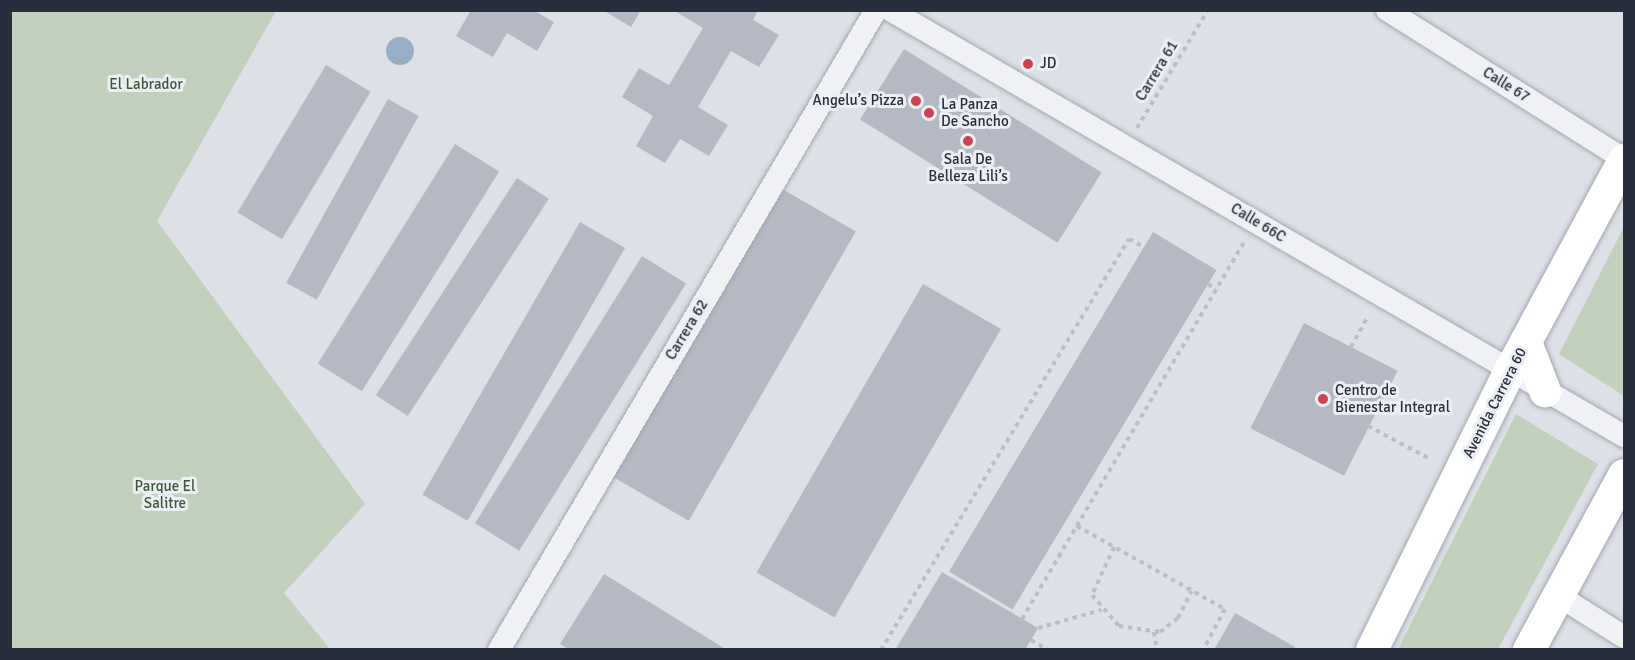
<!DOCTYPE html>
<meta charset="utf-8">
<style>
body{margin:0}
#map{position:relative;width:1635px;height:660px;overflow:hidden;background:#dde0e6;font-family:Signika,sans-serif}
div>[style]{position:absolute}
.green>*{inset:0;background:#c2d0be}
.water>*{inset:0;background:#98adc6}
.round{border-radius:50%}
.building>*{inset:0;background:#b4b9c3;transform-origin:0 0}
.path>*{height:4px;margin-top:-2px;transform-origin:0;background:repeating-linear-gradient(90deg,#bbbec5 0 4.5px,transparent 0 9px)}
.roads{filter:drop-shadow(0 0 2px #a3a7b0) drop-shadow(0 0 2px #a3a7b0)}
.minor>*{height:22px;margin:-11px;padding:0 11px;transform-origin:11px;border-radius:11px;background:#eff1f5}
.secondary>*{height:32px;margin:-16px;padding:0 16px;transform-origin:16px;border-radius:16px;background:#fff}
.dots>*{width:16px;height:16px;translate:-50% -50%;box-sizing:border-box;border:3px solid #eceff4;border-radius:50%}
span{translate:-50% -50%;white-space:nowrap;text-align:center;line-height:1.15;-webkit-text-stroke:6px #eceff4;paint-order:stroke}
.poi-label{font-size:15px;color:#272e3d}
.left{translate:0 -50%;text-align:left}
.right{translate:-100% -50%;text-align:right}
.street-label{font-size:15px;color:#272e3d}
.park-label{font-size:15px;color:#3a5834}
.frame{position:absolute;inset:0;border:12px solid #272e3d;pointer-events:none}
</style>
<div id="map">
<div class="green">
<div style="clip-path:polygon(10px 11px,276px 11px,157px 221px,365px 504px,284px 593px,330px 649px,11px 649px)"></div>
<div style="clip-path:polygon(1624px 227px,1624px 396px,1559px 354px)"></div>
<div style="clip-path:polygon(1516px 414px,1598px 464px,1498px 649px,1398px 649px)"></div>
</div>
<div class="water">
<div class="round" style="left:386px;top:37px;width:28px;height:28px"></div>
</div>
<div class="building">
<div style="clip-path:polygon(471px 10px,533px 10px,554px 22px,537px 51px,507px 33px,493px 57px,456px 36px)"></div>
<div style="clip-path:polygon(603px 10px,641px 10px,631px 27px)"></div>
<div style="clip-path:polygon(673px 10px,758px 10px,753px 20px,779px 35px,759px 67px,731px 51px,698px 107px,728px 125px,709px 156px,680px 139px,665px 163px,636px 146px,653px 116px,622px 97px,639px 68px,669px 85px,703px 28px)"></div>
<div style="left:904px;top:49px;width:233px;height:83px;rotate:32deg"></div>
<div style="left:326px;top:65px;width:52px;height:172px;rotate:31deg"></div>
<div style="left:388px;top:99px;width:35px;height:210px;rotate:29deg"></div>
<div style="left:455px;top:144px;width:52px;height:259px;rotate:32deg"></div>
<div style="left:517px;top:178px;width:38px;height:259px;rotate:33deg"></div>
<div style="left:777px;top:186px;width:91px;height:334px;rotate:30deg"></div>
<div style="left:580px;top:222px;width:52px;height:315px;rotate:30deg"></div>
<div style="left:1153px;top:232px;width:74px;height:396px;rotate:31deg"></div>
<div style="left:642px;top:256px;width:52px;height:315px;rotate:32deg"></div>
<div style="left:923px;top:284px;width:90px;height:333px;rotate:30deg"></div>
<div style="left:1304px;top:323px;width:105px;height:118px;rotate:27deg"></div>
<div style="clip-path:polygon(942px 572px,1038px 628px,1025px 650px,895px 650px)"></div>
<div style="clip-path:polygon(604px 574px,727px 650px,570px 650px,560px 644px)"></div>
<div style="clip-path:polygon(1235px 613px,1295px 647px,1294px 650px,1214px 650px)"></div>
</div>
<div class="path">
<div style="left:1137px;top:128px;width:138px;rotate:-59deg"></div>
<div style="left:1208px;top:284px;width:9px;rotate:32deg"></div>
<div style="left:1351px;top:347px;width:35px;rotate:-61deg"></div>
<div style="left:1368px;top:426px;width:72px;rotate:28deg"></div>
<div style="left:1077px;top:526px;width:170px;rotate:29.3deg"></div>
<div style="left:1225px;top:609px;width:47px;rotate:118.2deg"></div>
<div style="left:1114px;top:547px;width:53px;rotate:114.6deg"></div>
<div style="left:1092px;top:595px;width:41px;rotate:48.9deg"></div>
<div style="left:1119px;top:626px;width:41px;rotate:8.3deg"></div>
<div style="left:1160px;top:632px;width:23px;rotate:-38deg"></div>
<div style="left:1178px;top:618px;width:30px;rotate:-63deg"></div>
<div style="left:1022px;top:619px;width:438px;rotate:-59.5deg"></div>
<div style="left:1038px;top:628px;width:66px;rotate:-15.9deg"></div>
<div style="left:1154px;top:632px;width:18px;rotate:81deg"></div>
<div style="left:1031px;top:640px;width:20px;rotate:30deg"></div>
<div style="left:881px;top:650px;width:480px;rotate:-58.9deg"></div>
<div style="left:1129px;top:239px;width:17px;rotate:28deg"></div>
</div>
<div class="roads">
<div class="minor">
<div style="left:890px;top:10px;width:849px;rotate:30.13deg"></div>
<div style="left:1387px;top:10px;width:280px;rotate:32.2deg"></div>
<div style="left:1559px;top:596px;width:77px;rotate:32.2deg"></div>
<div style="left:499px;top:650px;width:743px;rotate:-59.5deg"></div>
</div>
<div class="secondary">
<div style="left:1526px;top:342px;width:53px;rotate:68.8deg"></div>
<div style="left:1372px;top:650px;width:311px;rotate:-63.7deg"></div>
<div style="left:1510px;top:371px;width:240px;rotate:-61.6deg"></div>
<div style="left:1529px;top:650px;width:199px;rotate:-61.5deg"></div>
</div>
</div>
<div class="dots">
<div style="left:1028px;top:64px;background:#cb4352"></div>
<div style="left:916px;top:101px;background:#cb4352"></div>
<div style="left:929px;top:113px;background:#cb4352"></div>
<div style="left:968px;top:141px;background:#cb4352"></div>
<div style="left:1323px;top:399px;background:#cb4352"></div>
</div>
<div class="poi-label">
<span class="left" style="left:1040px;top:64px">JD</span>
<span class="right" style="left:904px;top:101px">Angelu’s Pizza</span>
<span class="left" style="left:941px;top:113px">La Panza<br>De Sancho</span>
<span style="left:968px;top:168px">Sala De<br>Belleza Lili’s</span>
<span class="left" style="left:1335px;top:399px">Centro de<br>Bienestar Integral</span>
</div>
<div class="street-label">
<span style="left:1157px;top:71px;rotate:-59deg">Carrera 61</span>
<span style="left:1506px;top:85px;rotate:32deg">Calle 67</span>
<span style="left:1258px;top:223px;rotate:31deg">Calle 66C</span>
<span style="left:687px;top:330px;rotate:-59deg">Carrera 62</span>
<span style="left:1495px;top:403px;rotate:-63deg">Avenida Carrera 60</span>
</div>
<div class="park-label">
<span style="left:146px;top:85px">El Labrador</span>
<span style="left:165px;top:495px">Parque El<br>Salitre</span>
</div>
<div class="frame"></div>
</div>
